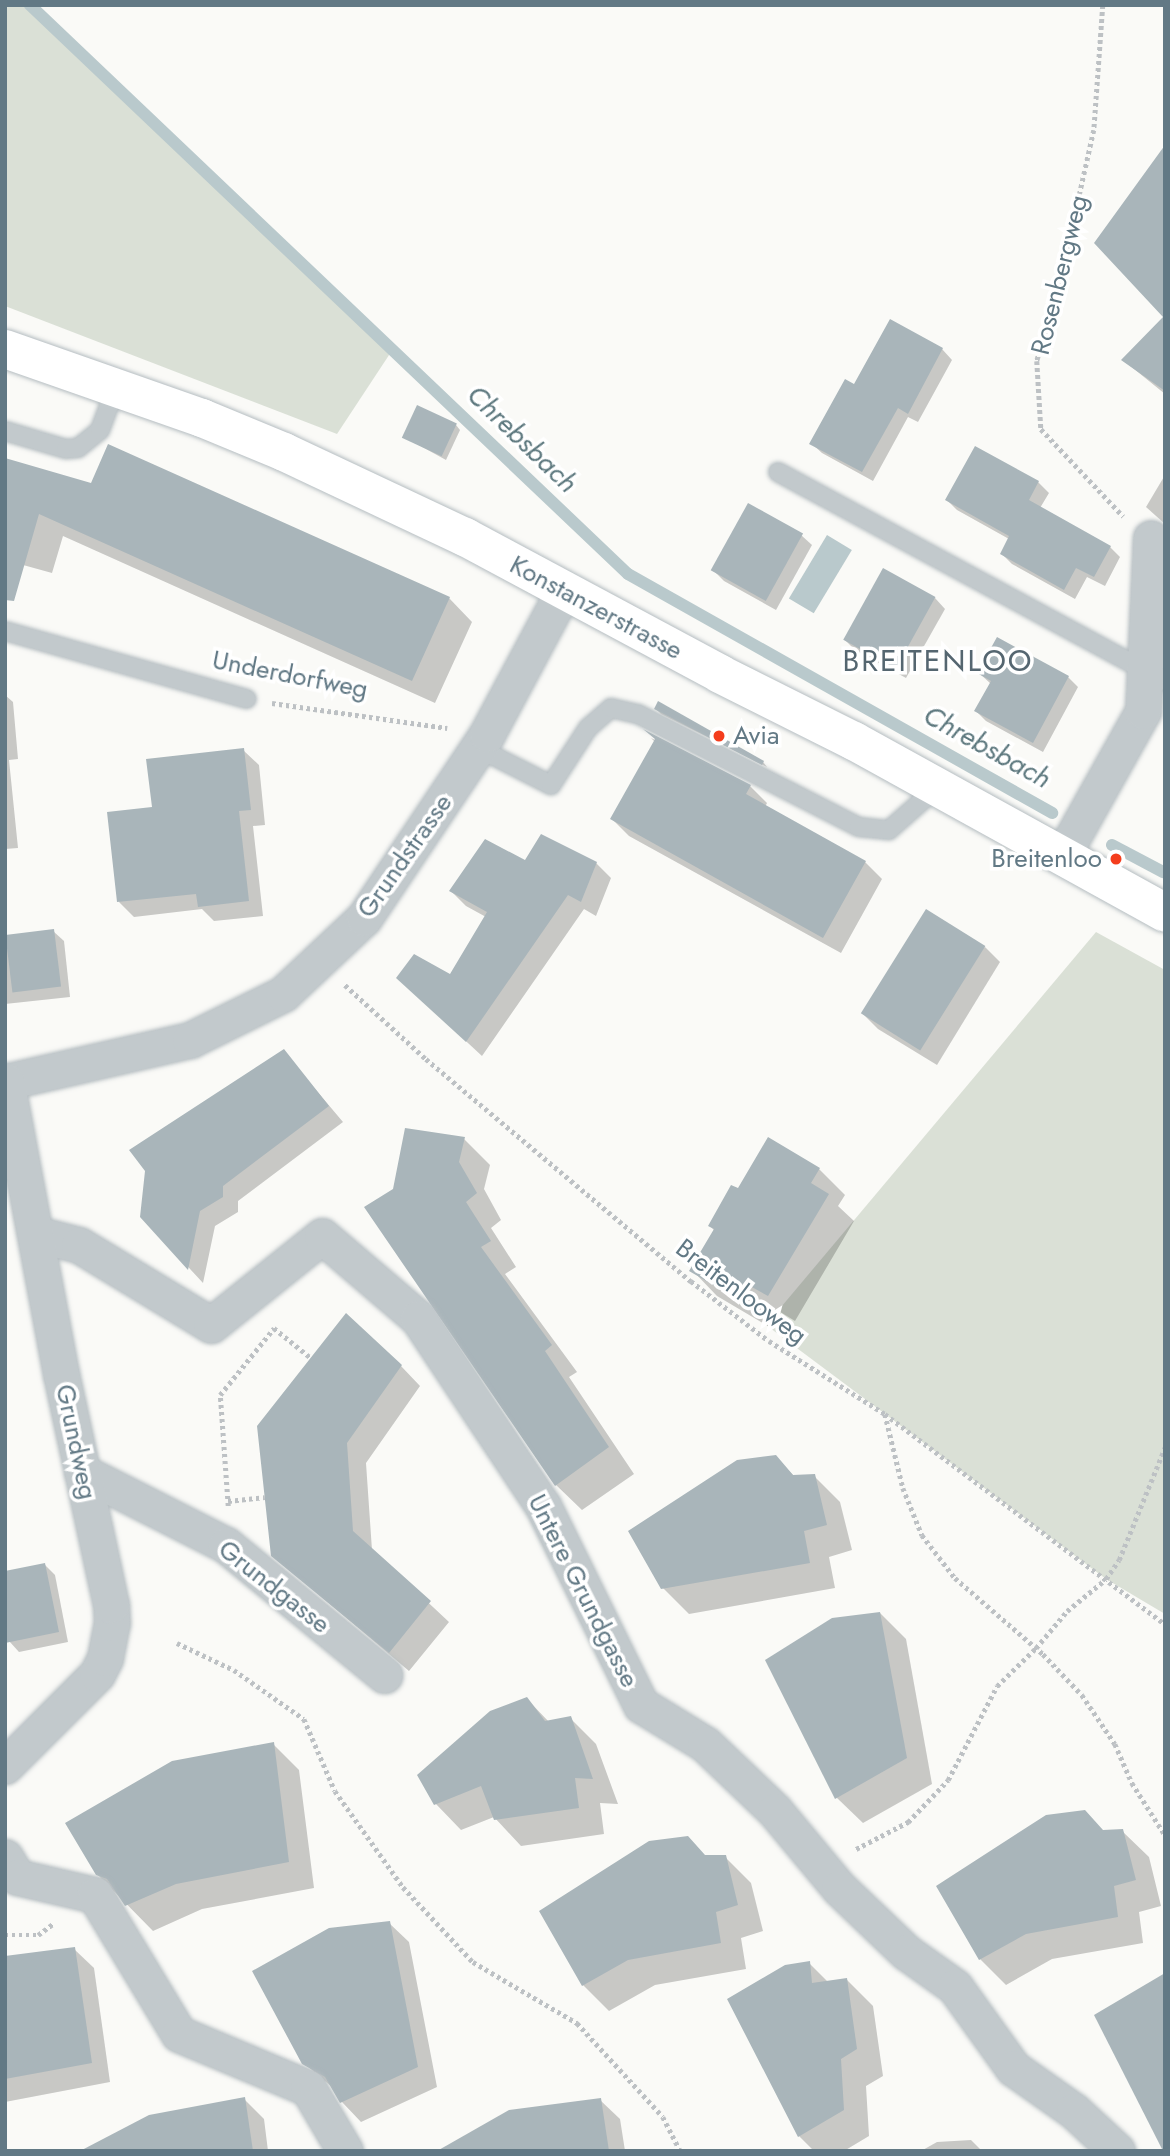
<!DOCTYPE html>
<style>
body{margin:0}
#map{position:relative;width:1170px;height:2156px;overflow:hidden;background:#fafaf7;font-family:Jost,sans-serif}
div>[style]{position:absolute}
.green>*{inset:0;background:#dae0d6}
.water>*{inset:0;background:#b9c9cc;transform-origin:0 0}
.shadow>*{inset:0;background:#0003}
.stream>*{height:12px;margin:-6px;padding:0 6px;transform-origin:6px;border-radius:6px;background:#b9c9cc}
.building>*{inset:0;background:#a9b5ba;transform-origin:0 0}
.path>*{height:4.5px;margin-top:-2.25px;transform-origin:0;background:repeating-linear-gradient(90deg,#bdc1c4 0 3.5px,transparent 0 7px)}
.roads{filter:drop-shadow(0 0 2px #b5bdc1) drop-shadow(0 0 2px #b5bdc1)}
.service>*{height:18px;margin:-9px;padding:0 9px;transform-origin:9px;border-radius:9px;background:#c2c9cc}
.minor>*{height:35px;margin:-17.5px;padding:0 17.5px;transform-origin:17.5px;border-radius:17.5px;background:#c2c9cc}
.secondary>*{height:38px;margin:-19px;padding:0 19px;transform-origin:19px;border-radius:19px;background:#fff}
.dots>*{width:19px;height:19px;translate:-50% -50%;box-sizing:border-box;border:4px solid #fff;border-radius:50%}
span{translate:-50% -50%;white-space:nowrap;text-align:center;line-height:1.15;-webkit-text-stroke:7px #fff;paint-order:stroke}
.street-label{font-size:26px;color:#627985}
.poi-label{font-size:26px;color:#627985}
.left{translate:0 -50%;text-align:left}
.right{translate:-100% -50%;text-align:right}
.water-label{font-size:28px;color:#5d787e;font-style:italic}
.quarter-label{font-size:30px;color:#556670;letter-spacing:2px}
.frame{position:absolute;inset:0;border:7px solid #627985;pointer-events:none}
</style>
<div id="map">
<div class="green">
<div style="clip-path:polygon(5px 5px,29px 5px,393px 349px,337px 434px,5px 306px)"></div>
<div style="clip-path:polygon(1096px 932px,1165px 970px,1165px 1614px,1106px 1579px,766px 1325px)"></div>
</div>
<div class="water">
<div style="left:827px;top:535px;width:29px;height:74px;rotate:31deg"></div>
</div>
<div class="shadow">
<div style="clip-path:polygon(1165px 317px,1165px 394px,1123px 360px)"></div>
<div style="clip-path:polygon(942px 349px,952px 360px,918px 422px,908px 417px,873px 481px,822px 453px,811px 443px,855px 387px)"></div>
<div style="clip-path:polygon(456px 425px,460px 430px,446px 460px,404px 437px)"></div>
<div style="clip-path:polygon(976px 448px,1038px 482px,1049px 493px,1040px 508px,1110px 547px,1120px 557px,1105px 586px,1087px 577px,1075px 599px,1012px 564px,1002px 554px,1009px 539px,957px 510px,947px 500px)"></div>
<div style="clip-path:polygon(5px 459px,449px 598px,472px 622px,435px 703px,63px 536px,52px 573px,5px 560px)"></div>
<div style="clip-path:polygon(1165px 475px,1165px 524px,1146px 507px)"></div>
<div style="clip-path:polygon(801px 535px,812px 545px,776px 610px,724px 581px,714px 571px)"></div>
<div style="clip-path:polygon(935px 598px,945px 609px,906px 678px,855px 650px,845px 640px)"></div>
<div style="clip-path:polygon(979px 673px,1068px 677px,1078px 687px,1043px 752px,986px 721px,976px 711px,991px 684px)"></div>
<div style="clip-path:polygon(5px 695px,13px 702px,18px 759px,9px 760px,18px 848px,5px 849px)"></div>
<div style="clip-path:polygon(656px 709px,763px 762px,767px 767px,661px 714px)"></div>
<div style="clip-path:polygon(651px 738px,750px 786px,767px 803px,765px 807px,865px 862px,882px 879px,841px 953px,629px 836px,612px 819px,655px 742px)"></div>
<div style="clip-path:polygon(243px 750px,259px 765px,265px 825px,253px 826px,263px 916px,214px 921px,202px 909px,134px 917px,119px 902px,154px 809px)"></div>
<div style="clip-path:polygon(596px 863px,611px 878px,596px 916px,584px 909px,482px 1056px,414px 993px,450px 976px,486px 917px,466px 906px,451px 891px)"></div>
<div style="clip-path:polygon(53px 931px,64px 941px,70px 997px,5px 1004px,5px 937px)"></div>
<div style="clip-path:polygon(985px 947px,1000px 962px,937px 1065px,878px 1029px,863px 1014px)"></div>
<div style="clip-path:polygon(283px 1051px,343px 1122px,238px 1201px,238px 1212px,215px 1226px,203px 1283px,142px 1217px,147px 1171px)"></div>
<div style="clip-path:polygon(464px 1139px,490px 1165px,484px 1189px,501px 1220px,491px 1228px,516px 1267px,505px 1274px,577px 1372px,569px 1377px,634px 1474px,582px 1510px,556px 1485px,395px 1190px)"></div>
<div style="clip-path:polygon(819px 1169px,845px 1195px,838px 1206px,854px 1221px,795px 1321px,777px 1310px,768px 1326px,717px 1296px,692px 1270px,715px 1231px,710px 1226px)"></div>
<div style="clip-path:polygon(401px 1366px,420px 1386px,366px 1463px,372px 1550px,449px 1622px,409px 1671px,272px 1555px,259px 1427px)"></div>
<div style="clip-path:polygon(775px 1457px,794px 1476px,814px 1476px,840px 1502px,852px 1550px,829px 1557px,835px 1588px,689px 1614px,663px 1588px)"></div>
<div style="clip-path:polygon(45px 1565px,55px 1575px,68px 1642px,19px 1652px,9px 1641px)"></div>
<div style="clip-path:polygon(880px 1613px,906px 1639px,932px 1784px,863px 1823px,837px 1798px)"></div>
<div style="clip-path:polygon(527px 1699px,549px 1722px,570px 1718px,596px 1744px,618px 1804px,600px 1803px,604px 1834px,521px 1846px,494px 1817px,461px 1830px,435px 1803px)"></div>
<div style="clip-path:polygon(273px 1744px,299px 1770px,314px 1888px,202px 1909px,153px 1931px,97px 1874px)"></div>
<div style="clip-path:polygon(1104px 1831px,1122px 1831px,1149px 1857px,1161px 1906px,1139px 1912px,1143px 1943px,1052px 1959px,1006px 1985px,980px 1959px)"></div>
<div style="clip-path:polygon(706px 1857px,725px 1857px,751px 1883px,763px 1931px,741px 1938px,746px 1969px,655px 1985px,609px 2011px,583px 1985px)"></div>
<div style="clip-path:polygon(389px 1923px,409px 1942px,437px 2087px,361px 2122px,342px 2102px,333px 2088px,304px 2063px)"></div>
<div style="clip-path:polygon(74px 1949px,94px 1968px,110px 2082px,5px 2102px,5px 1958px)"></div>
<div style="clip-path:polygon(809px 1963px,828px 1982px,847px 1980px,873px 2006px,883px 2076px,866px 2086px,869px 2136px,844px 2151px,814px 2151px,799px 2136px)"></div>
<div style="clip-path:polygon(244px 2099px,264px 2119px,268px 2151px,84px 2151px)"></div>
<div style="clip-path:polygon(600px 2100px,620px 2119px,625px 2151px,441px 2151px)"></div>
<div style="clip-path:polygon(971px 2140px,982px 2151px,921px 2151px,937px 2142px)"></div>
</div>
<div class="stream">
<div style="left:30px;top:5px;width:825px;rotate:43.58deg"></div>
<div style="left:628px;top:574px;width:487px;rotate:29.4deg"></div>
<div style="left:1112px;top:845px;width:58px;rotate:27.9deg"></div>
</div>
<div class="building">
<div style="clip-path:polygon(1165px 145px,1165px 391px,1121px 360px,1163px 317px,1094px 243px)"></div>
<div style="clip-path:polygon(890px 319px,943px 348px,908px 414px,898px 408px,862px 472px,809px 444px,845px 379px,854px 384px)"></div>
<div style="left:417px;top:405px;width:44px;height:36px;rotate:25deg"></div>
<div style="clip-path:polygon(108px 444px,450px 597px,412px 681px,39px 514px,14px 601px,5px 600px,5px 458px,91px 483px)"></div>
<div style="clip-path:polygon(975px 446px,1039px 481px,1029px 500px,1111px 546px,1094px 577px,1076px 568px,1064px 590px,1000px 554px,1009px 536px,945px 500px)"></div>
<div style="left:748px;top:503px;width:63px;height:77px;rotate:29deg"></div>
<div style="left:883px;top:568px;width:60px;height:82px;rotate:29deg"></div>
<div style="clip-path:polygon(997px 637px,1069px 676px,1033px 743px,974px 711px,991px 681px,977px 673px)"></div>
<div style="clip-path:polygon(658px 701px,764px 761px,762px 765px,654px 709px)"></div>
<div style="clip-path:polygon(643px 729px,751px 785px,746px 794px,866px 861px,823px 938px,610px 819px,655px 739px)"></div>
<div style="clip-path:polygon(244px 748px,251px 810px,239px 811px,249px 901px,198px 907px,196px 894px,117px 902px,107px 812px,152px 807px,146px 759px)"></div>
<div style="clip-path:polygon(541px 834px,597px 862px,581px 902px,568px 895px,466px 1042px,396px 978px,414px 954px,450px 974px,487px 912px,449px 891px,485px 839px,525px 860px)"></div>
<div style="left:926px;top:909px;width:70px;height:123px;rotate:32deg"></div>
<div style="left:54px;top:929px;width:58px;height:49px;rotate:83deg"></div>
<div style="clip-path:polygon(284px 1049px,329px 1106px,223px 1186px,223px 1197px,200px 1211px,188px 1270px,140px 1217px,145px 1171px,129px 1150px)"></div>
<div style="clip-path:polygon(405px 1128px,465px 1137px,459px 1162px,477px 1193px,466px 1202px,491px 1241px,481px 1247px,552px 1345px,545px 1351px,609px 1447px,555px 1486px,364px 1207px,393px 1189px)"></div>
<div style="clip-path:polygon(768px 1137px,820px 1168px,811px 1183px,829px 1194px,768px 1296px,750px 1286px,741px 1301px,689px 1271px,714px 1229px,708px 1226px,731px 1185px,738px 1188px)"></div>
<div style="clip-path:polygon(346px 1313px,402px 1365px,347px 1443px,353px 1531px,431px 1601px,389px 1653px,271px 1556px,257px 1426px)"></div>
<div style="clip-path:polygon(776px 1455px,793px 1475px,815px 1474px,827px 1525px,804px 1531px,810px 1563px,661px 1589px,628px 1531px,737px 1460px)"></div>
<div style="clip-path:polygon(45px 1563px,59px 1632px,5px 1643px,5px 1571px)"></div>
<div style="clip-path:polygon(880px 1612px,907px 1758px,835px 1799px,765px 1660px,832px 1618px)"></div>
<div style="clip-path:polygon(527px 1697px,545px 1721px,571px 1716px,593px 1779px,575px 1778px,579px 1808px,494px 1820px,481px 1786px,434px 1805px,417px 1775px,490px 1711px)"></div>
<div style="clip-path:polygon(274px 1742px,289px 1862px,176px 1884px,125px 1906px,107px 1879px,96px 1875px,65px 1823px,172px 1761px)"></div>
<div style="clip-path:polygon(1085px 1810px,1103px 1830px,1123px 1829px,1136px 1880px,1114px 1886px,1118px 1917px,1026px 1934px,979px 1960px,936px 1886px,1046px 1815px)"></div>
<div style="clip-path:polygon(688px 1836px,705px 1855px,726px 1855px,738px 1905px,716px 1912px,721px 1943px,628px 1960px,582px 1986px,539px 1911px,649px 1841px)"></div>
<div style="clip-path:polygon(390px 1921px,418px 2067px,340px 2103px,325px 2077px,302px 2064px,252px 1971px,329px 1928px)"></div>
<div style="clip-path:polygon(75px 1947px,92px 2063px,5px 2079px,5px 1956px)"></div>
<div style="clip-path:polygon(810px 1961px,812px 1983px,847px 1978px,857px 2049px,841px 2059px,844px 2110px,798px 2137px,727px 1999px,785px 1965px)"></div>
<div style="clip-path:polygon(1165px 1973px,1165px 2151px,1163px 2151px,1094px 2015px)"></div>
<div style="clip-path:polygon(245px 2097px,253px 2151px,80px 2151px,149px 2115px)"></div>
<div style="clip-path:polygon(601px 2098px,609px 2151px,437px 2151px,509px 2110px)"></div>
</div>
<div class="path">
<div style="left:1103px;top:5px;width:125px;rotate:94.1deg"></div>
<div style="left:1094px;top:130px;width:142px;rotate:102.6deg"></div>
<div style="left:1063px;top:269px;width:96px;rotate:105.8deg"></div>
<div style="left:1037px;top:361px;width:68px;rotate:86.6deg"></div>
<div style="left:1041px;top:429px;width:120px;rotate:46.7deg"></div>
<div style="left:272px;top:703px;width:177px;rotate:8.1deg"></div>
<div style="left:345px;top:985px;width:110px;rotate:42.4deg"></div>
<div style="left:426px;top:1059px;width:346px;rotate:40deg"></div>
<div style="left:691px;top:1281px;width:98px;rotate:37.6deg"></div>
<div style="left:769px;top:1341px;width:137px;rotate:32.2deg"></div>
<div style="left:885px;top:1414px;width:350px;rotate:36.9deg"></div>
<div style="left:885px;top:1414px;width:76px;rotate:76.3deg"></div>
<div style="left:903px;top:1488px;width:51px;rotate:68deg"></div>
<div style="left:922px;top:1535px;width:54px;rotate:52.5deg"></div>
<div style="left:955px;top:1578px;width:116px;rotate:40.8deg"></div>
<div style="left:1043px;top:1654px;width:57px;rotate:46.4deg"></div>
<div style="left:1082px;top:1695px;width:59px;rotate:56deg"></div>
<div style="left:1115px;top:1744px;width:43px;rotate:66.4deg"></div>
<div style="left:1132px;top:1783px;width:62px;rotate:57.6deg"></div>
<div style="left:228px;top:1501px;width:37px;rotate:-6deg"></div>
<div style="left:228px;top:1506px;width:111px;rotate:-94.1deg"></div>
<div style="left:220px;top:1395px;width:86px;rotate:-51.1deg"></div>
<div style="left:274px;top:1328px;width:48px;rotate:39deg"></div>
<div style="left:177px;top:1643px;width:63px;rotate:25.3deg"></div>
<div style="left:234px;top:1670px;width:85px;rotate:35deg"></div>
<div style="left:304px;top:1719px;width:78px;rotate:66.7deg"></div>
<div style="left:335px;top:1791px;width:118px;rotate:54.7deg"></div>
<div style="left:403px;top:1887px;width:103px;rotate:47deg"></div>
<div style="left:473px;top:1962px;width:121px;rotate:30.4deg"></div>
<div style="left:577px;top:2023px;width:127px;rotate:47.5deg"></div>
<div style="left:663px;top:2117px;width:38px;rotate:63deg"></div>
<div style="left:856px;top:1849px;width:59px;rotate:-27.4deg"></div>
<div style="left:908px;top:1822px;width:58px;rotate:-46.4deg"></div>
<div style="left:948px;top:1780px;width:106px;rotate:-62.5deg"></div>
<div style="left:997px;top:1686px;width:54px;rotate:-44.3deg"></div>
<div style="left:1036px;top:1648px;width:48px;rotate:-50deg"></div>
<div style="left:1067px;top:1611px;width:50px;rotate:-39.4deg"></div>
<div style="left:1106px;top:1579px;width:23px;rotate:-56deg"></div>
<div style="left:1119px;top:1560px;width:122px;rotate:-67.8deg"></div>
<div style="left:5px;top:1935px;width:33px"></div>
<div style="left:38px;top:1935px;width:20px;rotate:-37deg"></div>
</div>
<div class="roads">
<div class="service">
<div style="left:5px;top:431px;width:64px;rotate:16.4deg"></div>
<div style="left:66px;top:449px;width:12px;rotate:-5deg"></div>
<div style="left:78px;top:448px;width:28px;rotate:-39deg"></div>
<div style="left:100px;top:430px;width:46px;rotate:-69.6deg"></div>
<div style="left:778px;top:472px;width:440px;rotate:28.4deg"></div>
<div style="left:5px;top:631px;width:251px;rotate:15.7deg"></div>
<div style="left:478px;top:748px;width:82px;rotate:26.9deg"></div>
<div style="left:551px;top:785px;width:68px;rotate:-57deg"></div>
<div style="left:588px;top:728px;width:30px;rotate:-41deg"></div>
<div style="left:611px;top:708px;width:28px;rotate:13deg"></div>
<div style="left:638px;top:714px;width:248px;rotate:27.1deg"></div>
<div style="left:859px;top:827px;width:30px;rotate:6deg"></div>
<div style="left:889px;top:830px;width:65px;rotate:-41.3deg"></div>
</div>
<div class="minor">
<div style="left:1062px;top:856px;width:166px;rotate:-60.8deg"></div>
<div style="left:1143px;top:711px;width:173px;rotate:-87.4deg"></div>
<div style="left:5px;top:1082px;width:190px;rotate:-12.8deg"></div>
<div style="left:190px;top:1040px;width:104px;rotate:-26.3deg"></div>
<div style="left:283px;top:994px;width:111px;rotate:-43.2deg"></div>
<div style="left:364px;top:918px;width:221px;rotate:-56.2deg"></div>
<div style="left:487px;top:734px;width:163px;rotate:-61.9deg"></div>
<div style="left:36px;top:1234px;width:44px;rotate:14.3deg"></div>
<div style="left:79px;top:1245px;width:154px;rotate:31.2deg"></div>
<div style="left:211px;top:1325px;width:142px;rotate:-38.7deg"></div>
<div style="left:322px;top:1236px;width:126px;rotate:40.5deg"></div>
<div style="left:418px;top:1318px;width:226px;rotate:56.4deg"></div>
<div style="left:543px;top:1506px;width:222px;rotate:63.8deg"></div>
<div style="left:641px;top:1705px;width:75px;rotate:31.4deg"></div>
<div style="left:705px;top:1744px;width:97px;rotate:43.7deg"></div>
<div style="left:775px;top:1811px;width:100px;rotate:50.3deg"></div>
<div style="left:839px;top:1888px;width:93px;rotate:43.7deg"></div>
<div style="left:906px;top:1952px;width:60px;rotate:35.5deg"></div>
<div style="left:955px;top:1987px;width:100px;rotate:54.4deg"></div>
<div style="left:1013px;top:2068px;width:75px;rotate:35.2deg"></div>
<div style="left:1074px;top:2111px;width:59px;rotate:42.9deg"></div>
<div style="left:82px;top:1472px;width:161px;rotate:26.9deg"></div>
<div style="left:226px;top:1545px;width:205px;rotate:39.4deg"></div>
<div style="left:5px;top:1766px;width:130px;rotate:-45deg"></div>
<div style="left:97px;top:1674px;width:18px;rotate:-63deg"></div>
<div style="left:105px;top:1658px;width:36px;rotate:-79deg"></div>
<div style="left:112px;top:1623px;width:18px;rotate:-93deg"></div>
<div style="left:111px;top:1605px;width:236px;rotate:-102.2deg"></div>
<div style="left:61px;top:1374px;width:298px;rotate:-100.6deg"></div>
<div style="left:5px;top:1857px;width:23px;rotate:59deg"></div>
<div style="left:17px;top:1877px;width:80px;rotate:13deg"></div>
<div style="left:95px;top:1895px;width:162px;rotate:58.9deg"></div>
<div style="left:179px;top:2034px;width:140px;rotate:22.7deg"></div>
<div style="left:308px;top:2088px;width:73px;rotate:59.6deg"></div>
</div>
<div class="secondary">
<div style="left:5px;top:349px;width:209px;rotate:19.3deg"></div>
<div style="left:202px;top:418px;width:89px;rotate:22.5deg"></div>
<div style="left:284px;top:452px;width:200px;rotate:25.2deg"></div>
<div style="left:465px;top:537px;width:289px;rotate:28.2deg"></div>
<div style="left:720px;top:674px;width:150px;rotate:26.6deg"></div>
<div style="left:854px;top:741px;width:355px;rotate:28.9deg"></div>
</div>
</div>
<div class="dots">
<div style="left:719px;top:736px;background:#f43d1d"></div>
<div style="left:1116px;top:859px;background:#f43d1d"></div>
</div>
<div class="street-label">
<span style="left:1060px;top:275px;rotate:-76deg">Rosenbergweg</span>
<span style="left:596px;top:608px;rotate:28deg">Konstanzerstrasse</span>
<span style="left:290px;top:675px;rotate:11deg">Underdorfweg</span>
<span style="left:405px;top:856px;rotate:-55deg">Grundstrasse</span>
<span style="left:741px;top:1292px;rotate:37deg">Breitenlooweg</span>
<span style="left:76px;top:1442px;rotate:78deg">Grundweg</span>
<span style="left:274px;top:1587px;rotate:38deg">Grundgasse</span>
<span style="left:583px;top:1591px;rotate:63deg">Untere Grundgasse</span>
</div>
<div class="poi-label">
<span class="left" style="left:733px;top:736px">Avia</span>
<span class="right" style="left:1102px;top:859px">Breitenloo</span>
</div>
<div class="water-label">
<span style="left:522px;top:439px;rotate:44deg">Chrebsbach</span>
<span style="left:987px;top:747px;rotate:29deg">Chrebsbach</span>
</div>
<div class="quarter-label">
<span style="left:938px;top:661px">BREITENLOO</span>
</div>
<div class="frame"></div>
</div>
